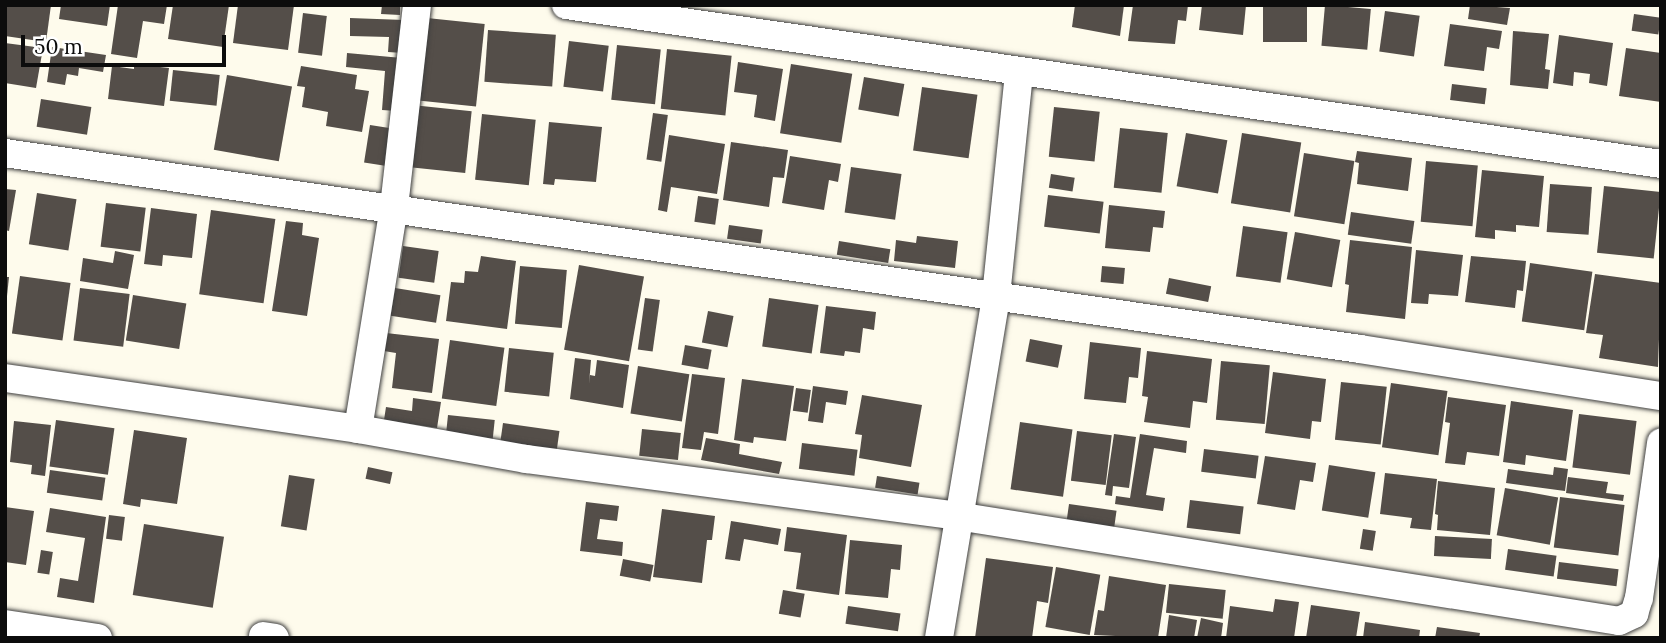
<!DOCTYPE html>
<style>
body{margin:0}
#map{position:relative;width:1666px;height:643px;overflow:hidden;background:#fefbec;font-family:Lora,serif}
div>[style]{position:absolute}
.building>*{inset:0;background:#544e49;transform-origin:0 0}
.roads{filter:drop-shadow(0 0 2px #3f3f3f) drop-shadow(0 0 2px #3f3f3f)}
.minor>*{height:28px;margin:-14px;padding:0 14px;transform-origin:14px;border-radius:14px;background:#fff}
span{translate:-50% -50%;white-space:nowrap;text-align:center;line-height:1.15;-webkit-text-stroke:7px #fff;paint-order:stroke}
.frame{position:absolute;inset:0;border:7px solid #0c0c0c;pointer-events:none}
.scale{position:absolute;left:21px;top:35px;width:205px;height:32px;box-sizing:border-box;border:4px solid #0c0c0c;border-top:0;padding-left:9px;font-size:21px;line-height:24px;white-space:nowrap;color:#0c0c0c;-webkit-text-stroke:5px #fff;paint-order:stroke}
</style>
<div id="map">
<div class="building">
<div style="clip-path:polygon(5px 5px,51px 5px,46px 42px,5px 36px)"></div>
<div style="clip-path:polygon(61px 5px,110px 5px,107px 26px,59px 19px)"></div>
<div style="clip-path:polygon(118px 5px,167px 5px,164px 24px,143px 21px,137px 58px,111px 54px)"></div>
<div style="clip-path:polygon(173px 5px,229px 5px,223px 47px,168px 39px)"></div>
<div style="clip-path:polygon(238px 5px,294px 5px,288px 50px,233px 43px)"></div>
<div style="clip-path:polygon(382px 5px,400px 5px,400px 15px,381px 14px)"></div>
<div style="clip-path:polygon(1075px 5px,1124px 5px,1120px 36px,1072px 27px)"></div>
<div style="clip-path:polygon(1133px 5px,1188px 5px,1186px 21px,1178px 20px,1175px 44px,1128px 41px)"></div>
<div style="clip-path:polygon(1202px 5px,1246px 5px,1243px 35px,1199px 30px)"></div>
<div style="left:1263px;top:5px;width:44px;height:37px"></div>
<div style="left:1325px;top:5px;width:46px;height:41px;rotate:5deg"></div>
<div style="clip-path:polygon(1470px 5px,1510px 8px,1507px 25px,1468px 19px)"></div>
<div style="left:1385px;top:11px;width:35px;height:41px;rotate:8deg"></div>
<div style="left:303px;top:13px;width:24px;height:40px;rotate:7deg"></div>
<div style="left:1634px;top:14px;width:27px;height:17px;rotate:8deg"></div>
<div style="clip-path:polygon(350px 18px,404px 20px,403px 53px,388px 52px,389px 37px,350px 36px)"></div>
<div style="left:427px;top:18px;width:58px;height:83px;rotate:6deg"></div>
<div style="clip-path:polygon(1450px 24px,1502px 31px,1499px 49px,1487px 47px,1484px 71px,1444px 66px)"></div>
<div style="left:488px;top:30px;width:68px;height:52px;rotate:4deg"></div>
<div style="clip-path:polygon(1513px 31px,1549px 34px,1545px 69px,1550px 70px,1548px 89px,1510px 85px)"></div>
<div style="clip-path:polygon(1559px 35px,1613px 43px,1607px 86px,1589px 83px,1590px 74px,1574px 72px,1573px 86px,1553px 83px)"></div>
<div style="left:569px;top:41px;width:40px;height:46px;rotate:7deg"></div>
<div style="clip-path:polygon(5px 43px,43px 48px,36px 88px,5px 83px)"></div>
<div style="left:617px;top:45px;width:44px;height:55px;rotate:6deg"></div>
<div style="clip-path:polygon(52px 47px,106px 55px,103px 72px,79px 68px,78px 76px,67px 74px,65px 85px,47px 82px)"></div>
<div style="clip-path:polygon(1626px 48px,1661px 53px,1661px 102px,1619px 96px)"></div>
<div style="left:667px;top:49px;width:65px;height:60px;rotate:6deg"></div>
<div style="clip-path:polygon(347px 53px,402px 58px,397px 111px,382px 110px,385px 71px,346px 67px)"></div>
<div style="clip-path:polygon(738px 62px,783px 69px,775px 121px,754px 117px,757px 95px,734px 92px)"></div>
<div style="clip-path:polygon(134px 64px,169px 68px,164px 106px,108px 99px,112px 66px,134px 69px)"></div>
<div style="left:791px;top:64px;width:62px;height:70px;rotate:9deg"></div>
<div style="clip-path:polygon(301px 66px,357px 75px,355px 89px,369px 91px,362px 132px,326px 126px,328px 112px,302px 107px,305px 87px,297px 86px)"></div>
<div style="left:173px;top:70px;width:47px;height:31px;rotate:6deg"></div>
<div style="left:227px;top:75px;width:66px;height:76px;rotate:10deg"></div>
<div style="left:864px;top:77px;width:41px;height:33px;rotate:10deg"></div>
<div style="left:1452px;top:84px;width:35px;height:16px;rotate:7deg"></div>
<div style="left:922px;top:87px;width:56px;height:64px;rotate:8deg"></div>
<div style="left:41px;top:99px;width:51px;height:28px;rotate:9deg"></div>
<div style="left:412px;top:105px;width:60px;height:62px;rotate:6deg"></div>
<div style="left:1054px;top:107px;width:46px;height:50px;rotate:6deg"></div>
<div style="left:653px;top:113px;width:15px;height:47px;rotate:8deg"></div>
<div style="left:482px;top:114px;width:54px;height:66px;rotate:6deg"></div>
<div style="clip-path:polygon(549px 122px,602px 127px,596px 182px,555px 179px,554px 185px,543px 184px)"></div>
<div style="left:370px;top:125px;width:26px;height:38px;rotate:9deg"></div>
<div style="left:1120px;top:128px;width:48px;height:60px;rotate:6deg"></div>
<div style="left:1186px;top:133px;width:42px;height:54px;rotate:10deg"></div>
<div style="left:1242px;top:133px;width:60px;height:71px;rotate:9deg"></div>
<div style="clip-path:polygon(669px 135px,725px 144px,717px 194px,671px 187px,667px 212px,658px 210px)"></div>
<div style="clip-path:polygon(731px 142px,788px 150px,784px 178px,773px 177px,769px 207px,723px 200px)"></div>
<div style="clip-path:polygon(1357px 151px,1412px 158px,1408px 191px,1357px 184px,1359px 163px,1355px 162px)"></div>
<div style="left:1304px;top:153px;width:51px;height:64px;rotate:9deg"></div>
<div style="clip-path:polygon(790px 156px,841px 164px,838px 182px,829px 180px,824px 210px,782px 203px)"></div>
<div style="left:1426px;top:161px;width:52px;height:61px;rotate:5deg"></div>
<div style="left:851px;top:167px;width:51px;height:46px;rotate:8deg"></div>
<div style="clip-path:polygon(1482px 170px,1544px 176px,1539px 227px,1516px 225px,1516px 232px,1495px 230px,1495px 239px,1475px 237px)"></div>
<div style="left:1051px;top:174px;width:24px;height:14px;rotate:9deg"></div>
<div style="left:1550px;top:184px;width:42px;height:48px;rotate:4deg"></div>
<div style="left:1604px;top:186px;width:57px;height:67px;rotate:6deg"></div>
<div style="clip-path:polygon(5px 189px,16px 190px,9px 231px,5px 230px)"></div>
<div style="left:37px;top:193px;width:40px;height:52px;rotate:9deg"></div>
<div style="left:1048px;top:195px;width:56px;height:32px;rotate:7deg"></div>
<div style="left:698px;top:196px;width:21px;height:26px;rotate:8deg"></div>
<div style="left:106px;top:203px;width:40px;height:44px;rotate:7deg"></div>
<div style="clip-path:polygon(1109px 205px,1165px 211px,1163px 228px,1153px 227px,1150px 252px,1105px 248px)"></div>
<div style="clip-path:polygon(151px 208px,197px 214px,192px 258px,163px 255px,162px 266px,144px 264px)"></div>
<div style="left:211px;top:210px;width:65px;height:85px;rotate:8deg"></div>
<div style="left:1351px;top:212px;width:64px;height:23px;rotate:8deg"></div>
<div style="clip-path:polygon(286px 221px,303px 223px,302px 235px,319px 238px,307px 316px,272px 311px)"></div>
<div style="left:729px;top:225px;width:34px;height:14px;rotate:8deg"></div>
<div style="left:1243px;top:226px;width:45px;height:51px;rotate:8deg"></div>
<div style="left:1295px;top:232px;width:46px;height:48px;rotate:10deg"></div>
<div style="clip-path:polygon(917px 236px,958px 241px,955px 268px,894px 261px,896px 240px,916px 243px)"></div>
<div style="clip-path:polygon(1350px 240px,1412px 247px,1405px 319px,1346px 312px,1349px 285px,1345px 284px)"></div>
<div style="left:839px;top:241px;width:52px;height:14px;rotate:9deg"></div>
<div style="left:403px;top:246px;width:36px;height:32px;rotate:8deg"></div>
<div style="clip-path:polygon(1416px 250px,1463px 255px,1458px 296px,1429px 294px,1428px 304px,1411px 303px)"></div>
<div style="clip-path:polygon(115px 251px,134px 255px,128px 289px,80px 281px,83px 258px,113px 263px)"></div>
<div style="clip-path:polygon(481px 256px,516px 261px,507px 329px,446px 321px,451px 282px,464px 283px,465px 271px,478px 272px)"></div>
<div style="clip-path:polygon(1471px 256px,1526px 261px,1523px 291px,1517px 290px,1515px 308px,1465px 302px)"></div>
<div style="left:1530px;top:263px;width:63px;height:59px;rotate:8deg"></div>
<div style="left:579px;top:265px;width:66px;height:86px;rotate:10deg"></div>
<div style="left:520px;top:266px;width:47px;height:58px;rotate:5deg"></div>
<div style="left:1102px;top:266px;width:23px;height:16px;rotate:5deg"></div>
<div style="clip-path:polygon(1595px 274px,1661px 283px,1658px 367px,1599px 358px,1603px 335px,1586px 333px)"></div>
<div style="left:20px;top:276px;width:51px;height:58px;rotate:8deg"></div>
<div style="clip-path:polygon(5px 277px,9px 277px,7px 296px,5px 296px)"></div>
<div style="left:1169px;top:278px;width:43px;height:16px;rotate:11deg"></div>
<div style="left:80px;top:288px;width:50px;height:53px;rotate:7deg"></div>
<div style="left:395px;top:288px;width:46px;height:28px;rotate:9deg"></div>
<div style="left:133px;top:295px;width:54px;height:46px;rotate:9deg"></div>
<div style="left:645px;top:298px;width:15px;height:52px;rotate:8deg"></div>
<div style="left:769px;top:298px;width:50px;height:49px;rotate:8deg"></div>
<div style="clip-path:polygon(826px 306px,876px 312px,874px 330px,863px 328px,860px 353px,845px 351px,844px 356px,820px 353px)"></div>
<div style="left:708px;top:311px;width:26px;height:32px;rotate:11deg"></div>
<div style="clip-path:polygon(386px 333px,439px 339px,432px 393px,392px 388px,396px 353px,384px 351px)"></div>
<div style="left:1030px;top:339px;width:33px;height:23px;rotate:11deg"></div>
<div style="left:450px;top:340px;width:55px;height:59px;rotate:8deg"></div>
<div style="clip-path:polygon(1090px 342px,1141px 348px,1138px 378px,1129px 377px,1126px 403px,1084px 399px)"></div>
<div style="left:685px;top:345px;width:27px;height:20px;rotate:10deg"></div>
<div style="left:509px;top:348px;width:45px;height:44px;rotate:6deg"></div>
<div style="clip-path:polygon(1147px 351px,1212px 359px,1207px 403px,1193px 401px,1190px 428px,1144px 422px,1148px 397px,1142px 396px)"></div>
<div style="clip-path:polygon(575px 358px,591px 360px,589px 384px,590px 375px,595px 376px,597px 360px,629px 365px,623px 408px,570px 399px)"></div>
<div style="left:1221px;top:361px;width:49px;height:59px;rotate:5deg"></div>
<div style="left:638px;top:366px;width:52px;height:48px;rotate:9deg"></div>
<div style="clip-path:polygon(1273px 372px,1326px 379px,1321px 422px,1312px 421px,1310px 439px,1265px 433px)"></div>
<div style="clip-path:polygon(692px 374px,725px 378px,718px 434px,704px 432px,701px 450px,682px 448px)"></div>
<div style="clip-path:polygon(742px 379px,794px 386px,786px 441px,754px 437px,753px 443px,734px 440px)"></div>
<div style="left:1341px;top:382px;width:46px;height:58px;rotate:6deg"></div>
<div style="left:1391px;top:383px;width:57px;height:65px;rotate:8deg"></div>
<div style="clip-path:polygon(813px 386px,848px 391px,846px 405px,826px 402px,823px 423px,808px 421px)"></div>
<div style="left:796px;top:388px;width:15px;height:23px;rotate:8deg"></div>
<div style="clip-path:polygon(862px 395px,922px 405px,911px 467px,859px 458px,862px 435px,855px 434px)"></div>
<div style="clip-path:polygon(1448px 397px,1506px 405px,1499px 456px,1467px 452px,1465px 465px,1445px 463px,1450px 423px,1445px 422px)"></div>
<div style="clip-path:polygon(413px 398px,441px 402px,437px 428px,384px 420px,386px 407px,412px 411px)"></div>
<div style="clip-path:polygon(1511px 401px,1573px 410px,1566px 461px,1526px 455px,1525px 465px,1503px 462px)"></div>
<div style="left:1579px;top:414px;width:58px;height:54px;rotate:7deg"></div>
<div style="left:448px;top:415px;width:47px;height:21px;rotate:6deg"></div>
<div style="left:56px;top:420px;width:59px;height:47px;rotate:8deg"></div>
<div style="clip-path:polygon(14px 421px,51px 425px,45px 476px,31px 474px,32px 465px,10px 462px)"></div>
<div style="left:1020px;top:422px;width:53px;height:68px;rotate:8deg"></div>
<div style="left:503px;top:423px;width:57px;height:20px;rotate:8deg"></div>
<div style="left:642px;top:429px;width:39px;height:27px;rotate:6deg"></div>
<div style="clip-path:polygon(134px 430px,187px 438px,177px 504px,141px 499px,140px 507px,123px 504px)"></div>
<div style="left:1077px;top:431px;width:35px;height:50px;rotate:7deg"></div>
<div style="clip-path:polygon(1114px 434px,1136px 437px,1129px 488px,1113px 486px,1112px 496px,1105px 495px)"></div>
<div style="clip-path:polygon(1140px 434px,1187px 441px,1186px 453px,1154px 448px,1146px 495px,1165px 498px,1163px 511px,1115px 504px,1116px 496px,1130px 498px)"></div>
<div style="clip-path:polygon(706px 438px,740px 444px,739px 454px,782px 462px,779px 474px,701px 460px)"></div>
<div style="left:802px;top:443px;width:56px;height:26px;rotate:7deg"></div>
<div style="left:1204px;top:449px;width:55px;height:23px;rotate:7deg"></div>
<div style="clip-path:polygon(1265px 456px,1316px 463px,1313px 482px,1300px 480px,1295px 510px,1257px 504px)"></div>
<div style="left:1329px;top:465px;width:47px;height:46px;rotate:9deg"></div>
<div style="left:368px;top:467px;width:25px;height:12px;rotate:12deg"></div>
<div style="clip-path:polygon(1554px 467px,1568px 469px,1565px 491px,1506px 483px,1508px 469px,1553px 475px)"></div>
<div style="left:50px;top:470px;width:56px;height:23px;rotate:8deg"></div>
<div style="clip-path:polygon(1385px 473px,1437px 479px,1431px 530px,1410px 528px,1412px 518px,1380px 514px)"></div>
<div style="left:289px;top:475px;width:26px;height:52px;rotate:9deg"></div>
<div style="left:877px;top:476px;width:43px;height:12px;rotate:9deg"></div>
<div style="clip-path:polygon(1568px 477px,1608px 482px,1606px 493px,1624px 495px,1623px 501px,1566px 493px)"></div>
<div style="clip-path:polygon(1438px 481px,1495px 488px,1490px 535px,1437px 530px,1438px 515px,1435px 514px)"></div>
<div style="left:1505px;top:488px;width:54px;height:48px;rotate:10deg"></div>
<div style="left:1560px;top:497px;width:65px;height:51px;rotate:7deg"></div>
<div style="left:1190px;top:500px;width:54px;height:28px;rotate:7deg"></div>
<div style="clip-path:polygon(586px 502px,619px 506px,617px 521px,600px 519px,597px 539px,623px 542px,622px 556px,580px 551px)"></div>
<div style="left:1069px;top:504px;width:48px;height:22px;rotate:8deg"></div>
<div style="clip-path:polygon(5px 507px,34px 511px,26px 565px,5px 562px)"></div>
<div style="clip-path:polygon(50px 508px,106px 517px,94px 603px,57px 597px,60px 578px,78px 581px,85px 538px,46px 532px)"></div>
<div style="clip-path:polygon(662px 509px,715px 516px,712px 540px,707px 540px,702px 583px,653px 577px)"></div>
<div style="left:109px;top:515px;width:16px;height:24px;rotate:7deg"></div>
<div style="clip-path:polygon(731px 521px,781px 529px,778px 545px,744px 539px,740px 561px,725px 559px)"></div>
<div style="left:144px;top:524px;width:81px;height:72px;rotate:9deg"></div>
<div style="clip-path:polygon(787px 527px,847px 535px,839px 595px,796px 589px,801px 553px,784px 551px)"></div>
<div style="left:1363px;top:529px;width:13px;height:20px;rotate:9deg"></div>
<div style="left:1435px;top:536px;width:57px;height:20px;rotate:3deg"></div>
<div style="clip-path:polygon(850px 540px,902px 545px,900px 570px,891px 569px,888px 598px,845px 594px)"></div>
<div style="left:1508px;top:549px;width:49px;height:21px;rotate:8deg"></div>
<div style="left:41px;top:550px;width:12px;height:23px;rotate:9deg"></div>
<div style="clip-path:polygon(986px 558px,1053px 567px,1048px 603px,1037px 601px,1032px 638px,975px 638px)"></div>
<div style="left:623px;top:559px;width:31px;height:17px;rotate:11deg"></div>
<div style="left:1559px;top:562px;width:60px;height:17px;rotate:7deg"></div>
<div style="left:1056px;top:567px;width:45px;height:61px;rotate:10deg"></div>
<div style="clip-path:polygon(1109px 576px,1166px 585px,1158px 638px,1094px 635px,1098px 610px,1104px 611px)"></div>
<div style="left:1169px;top:584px;width:57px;height:29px;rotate:6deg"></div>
<div style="left:783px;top:590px;width:22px;height:24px;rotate:10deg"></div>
<div style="clip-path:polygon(1275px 599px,1299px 602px,1294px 638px,1226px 638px,1230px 606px,1273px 612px)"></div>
<div style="clip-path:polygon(1311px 605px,1360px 612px,1356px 638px,1306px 638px)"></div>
<div style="left:848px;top:606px;width:53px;height:18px;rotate:8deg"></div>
<div style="clip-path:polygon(1169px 615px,1197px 620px,1194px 638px,1166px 638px)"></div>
<div style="clip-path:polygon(1201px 618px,1223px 623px,1221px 638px,1197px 638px)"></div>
<div style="clip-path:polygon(1365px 622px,1420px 630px,1419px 638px,1363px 638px)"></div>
<div style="clip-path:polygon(1437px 627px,1480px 633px,1479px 638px,1435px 638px)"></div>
</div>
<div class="roads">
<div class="minor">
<div style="left:566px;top:5px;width:1106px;rotate:8.26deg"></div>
<div style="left:5px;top:153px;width:1369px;rotate:8.23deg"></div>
<div style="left:1360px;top:349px;width:305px;rotate:8.9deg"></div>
<div style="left:5px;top:378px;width:357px;rotate:8.2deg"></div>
<div style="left:358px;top:429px;width:171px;rotate:10.1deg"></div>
<div style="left:526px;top:459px;width:435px;rotate:7.5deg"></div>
<div style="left:957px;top:516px;width:670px;rotate:9.01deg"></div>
<div style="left:1619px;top:621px;width:17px;rotate:-25deg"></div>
<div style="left:1634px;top:614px;width:17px;rotate:-73deg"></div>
<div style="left:1639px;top:598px;width:157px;rotate:-81.9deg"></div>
<div style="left:358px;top:429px;width:225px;rotate:-80.8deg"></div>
<div style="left:394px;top:207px;width:203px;rotate:-83.5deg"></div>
<div style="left:5px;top:624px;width:94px;rotate:8.6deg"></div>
<div style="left:263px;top:636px;width:12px;rotate:9deg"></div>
<div style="left:939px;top:638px;width:347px;rotate:-80.5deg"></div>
<div style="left:996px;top:296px;width:225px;rotate:-84.1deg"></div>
</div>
</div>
<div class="frame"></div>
<div class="scale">50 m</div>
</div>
